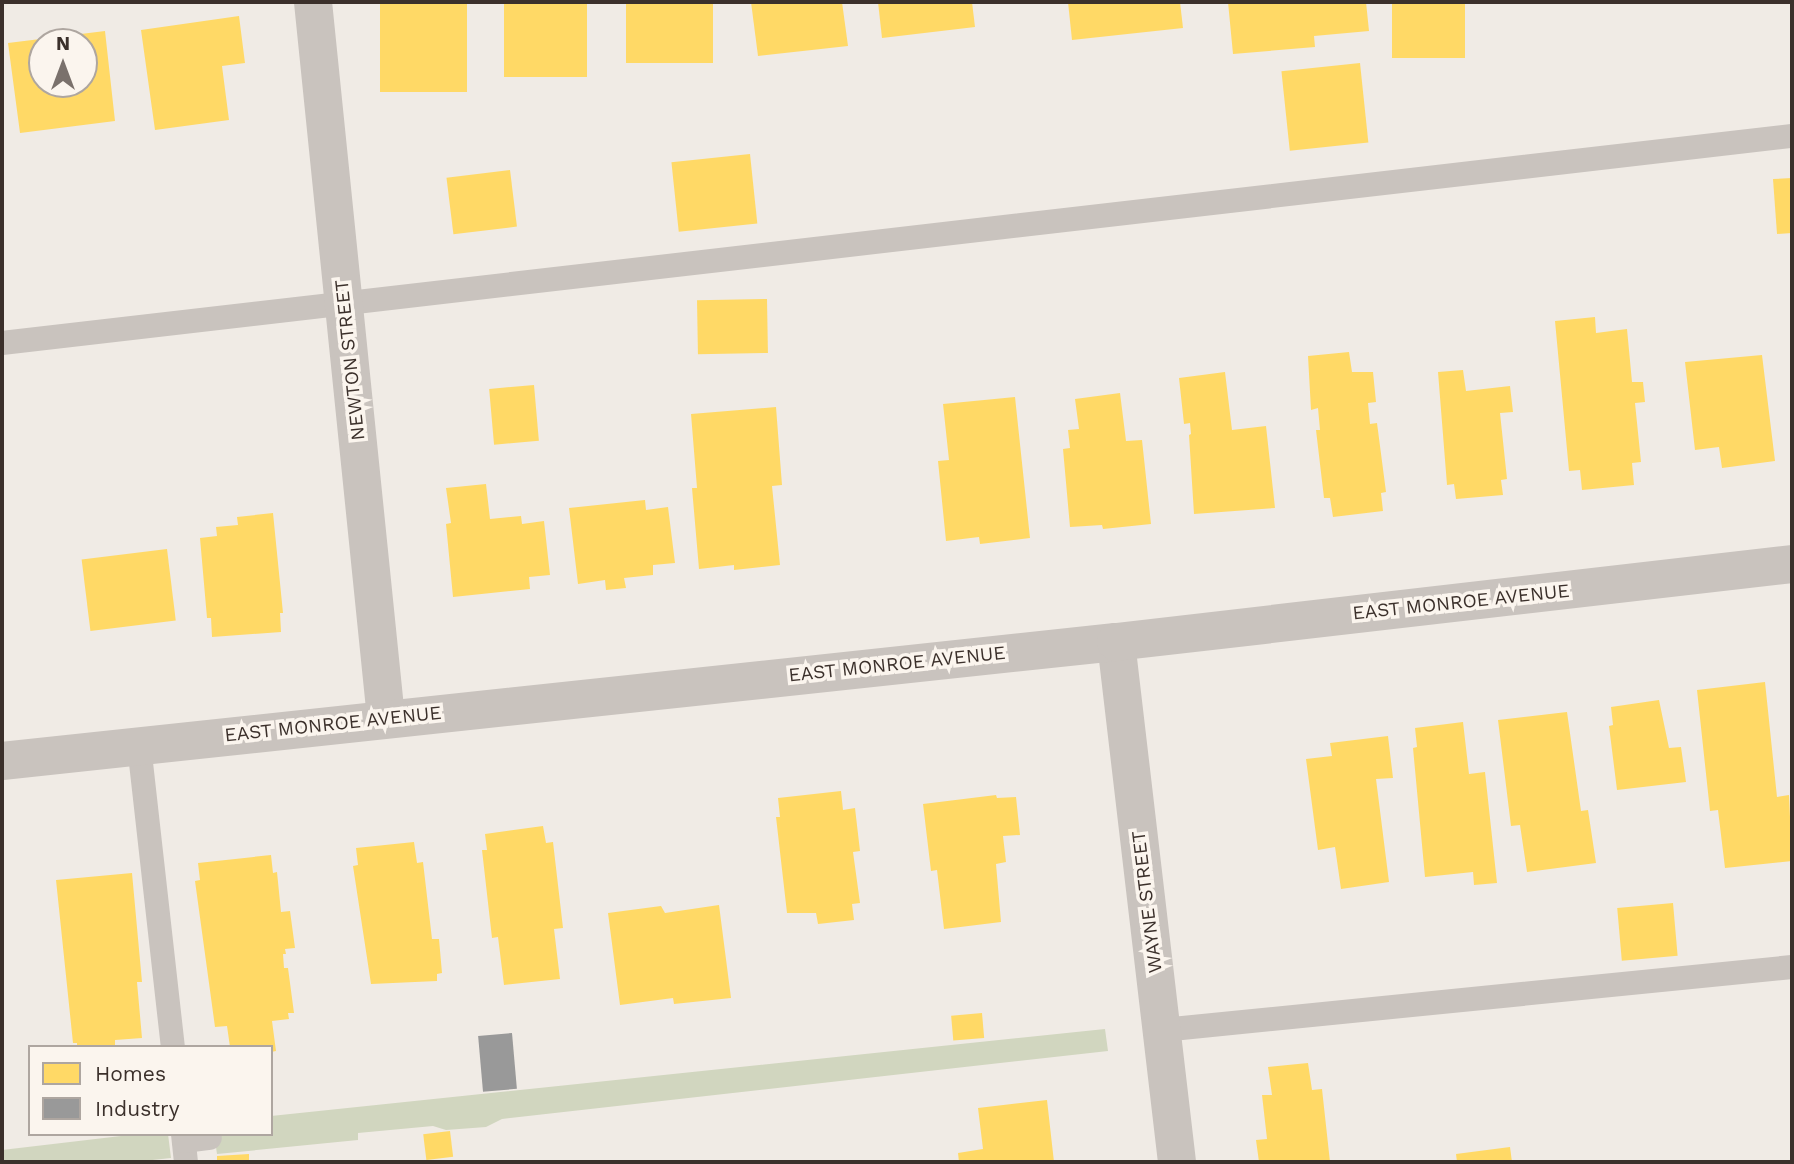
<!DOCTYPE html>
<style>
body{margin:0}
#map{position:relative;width:1794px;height:1164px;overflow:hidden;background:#f0ebe5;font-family:"Work Sans",sans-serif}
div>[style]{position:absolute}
.green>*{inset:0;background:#d1d6bf}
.homes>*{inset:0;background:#ffd966;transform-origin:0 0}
.industry>*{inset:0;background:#999;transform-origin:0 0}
.service>*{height:24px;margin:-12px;padding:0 12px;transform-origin:12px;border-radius:12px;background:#c9c3be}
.minor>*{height:38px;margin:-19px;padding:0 19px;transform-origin:19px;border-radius:19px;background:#c9c3be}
.tertiary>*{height:38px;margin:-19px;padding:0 19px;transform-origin:19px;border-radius:19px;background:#c9c3be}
span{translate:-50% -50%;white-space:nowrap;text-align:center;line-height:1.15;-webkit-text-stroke:7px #fbf5ee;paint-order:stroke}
.street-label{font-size:19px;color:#3b302b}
.frame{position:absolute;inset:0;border:4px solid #3b302b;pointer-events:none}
.legend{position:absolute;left:28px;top:1045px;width:245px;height:91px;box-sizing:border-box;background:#fbf5ee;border:2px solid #aea6a0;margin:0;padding:9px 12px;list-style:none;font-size:21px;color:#3b302b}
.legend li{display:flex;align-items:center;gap:14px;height:35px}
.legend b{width:35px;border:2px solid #aea6a0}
.north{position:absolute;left:28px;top:28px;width:70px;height:70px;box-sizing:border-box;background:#fbf5ee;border:2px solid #aea6a0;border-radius:50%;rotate:0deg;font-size:19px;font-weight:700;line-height:28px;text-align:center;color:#3b302b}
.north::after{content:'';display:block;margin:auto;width:24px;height:32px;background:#7a716c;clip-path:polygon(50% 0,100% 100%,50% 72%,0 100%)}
</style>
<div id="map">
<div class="green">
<div style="clip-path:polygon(1105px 1029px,1108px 1051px,502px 1119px,486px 1127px,446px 1130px,433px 1126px,358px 1133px,358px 1140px,217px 1154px,214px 1134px,271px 1134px,271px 1116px)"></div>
<div style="clip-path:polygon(138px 1134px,168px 1134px,171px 1158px,134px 1162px,2px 1162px,2px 1150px)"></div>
</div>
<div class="homes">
<div style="left:380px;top:2px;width:87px;height:90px"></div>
<div style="left:504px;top:2px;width:83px;height:75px"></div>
<div style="left:626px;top:2px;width:87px;height:61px"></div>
<div style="clip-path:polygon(751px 2px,842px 2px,848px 46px,758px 56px)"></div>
<div style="clip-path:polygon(878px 2px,972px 2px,975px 27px,882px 38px)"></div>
<div style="clip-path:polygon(1068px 2px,1180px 2px,1183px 28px,1072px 40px)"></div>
<div style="clip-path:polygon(1228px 2px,1366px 2px,1369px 31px,1314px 36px,1315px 47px,1233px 54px)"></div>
<div style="left:1392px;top:2px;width:73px;height:56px"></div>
<div style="clip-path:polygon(239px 16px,245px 63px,222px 66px,229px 120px,155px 130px,141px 30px)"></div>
<div style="clip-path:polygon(evenodd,105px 31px,115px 121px,20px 133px,8px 43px,105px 31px,42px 42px,84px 42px,84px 84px,42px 84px,42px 42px)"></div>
<div style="left:1360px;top:63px;width:80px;height:79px;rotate:84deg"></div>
<div style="left:750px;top:154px;width:70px;height:79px;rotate:84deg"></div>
<div style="left:510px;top:170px;width:57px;height:64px;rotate:83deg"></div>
<div style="clip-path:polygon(1792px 178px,1792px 233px,1777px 234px,1773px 179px)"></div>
<div style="left:767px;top:299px;width:54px;height:70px;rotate:89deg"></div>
<div style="clip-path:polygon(1595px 317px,1596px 333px,1627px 329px,1632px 382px,1643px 382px,1645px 402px,1635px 403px,1641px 462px,1632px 463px,1634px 485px,1582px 490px,1580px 470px,1569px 471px,1555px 321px)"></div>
<div style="clip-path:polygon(1349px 352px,1352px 372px,1373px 372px,1376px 402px,1368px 403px,1370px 424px,1377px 423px,1386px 492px,1381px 493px,1383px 511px,1333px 517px,1330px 498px,1324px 498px,1316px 430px,1320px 430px,1318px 408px,1311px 410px,1308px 356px)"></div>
<div style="clip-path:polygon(1762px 355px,1775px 461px,1722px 468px,1719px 447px,1695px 450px,1685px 362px)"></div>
<div style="clip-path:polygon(1463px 370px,1466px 391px,1510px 386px,1513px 412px,1500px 413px,1507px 479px,1501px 480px,1503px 495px,1456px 499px,1454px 484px,1447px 485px,1438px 372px)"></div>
<div style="clip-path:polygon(1225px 372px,1232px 430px,1266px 426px,1275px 508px,1194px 514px,1189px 435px,1191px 434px,1190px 423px,1184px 424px,1179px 378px)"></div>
<div style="left:534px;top:385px;width:56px;height:45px;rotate:85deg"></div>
<div style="clip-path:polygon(1120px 393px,1126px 441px,1142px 440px,1151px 524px,1103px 529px,1102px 525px,1070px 527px,1063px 449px,1070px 448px,1068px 430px,1079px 429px,1075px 399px)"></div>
<div style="clip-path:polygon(1015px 397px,1030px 538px,980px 544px,979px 537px,946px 541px,938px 461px,949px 460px,943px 404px)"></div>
<div style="clip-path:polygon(776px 407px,782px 485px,772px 486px,780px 565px,734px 570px,734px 565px,699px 569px,692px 488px,697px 488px,691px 414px)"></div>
<div style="clip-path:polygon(486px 484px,490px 519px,521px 516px,522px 524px,544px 521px,550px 575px,529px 577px,530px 589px,453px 597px,446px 524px,451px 523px,446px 488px)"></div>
<div style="clip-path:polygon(645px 500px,646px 510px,668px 507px,675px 563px,653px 565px,653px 575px,624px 578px,626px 588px,606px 590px,605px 580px,578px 584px,569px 508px)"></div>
<div style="clip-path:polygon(273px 513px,283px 613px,280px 613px,281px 632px,212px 637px,211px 618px,207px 618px,200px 538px,217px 536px,216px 527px,238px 525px,237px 517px)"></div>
<div style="left:167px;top:549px;width:72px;height:86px;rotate:83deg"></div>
<div style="clip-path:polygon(1765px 682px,1777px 797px,1789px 795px,1792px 861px,1725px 868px,1718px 810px,1710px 811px,1697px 690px)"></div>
<div style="clip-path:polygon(1659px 700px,1669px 748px,1681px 747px,1686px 782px,1617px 790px,1609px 726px,1613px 725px,1611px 707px)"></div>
<div style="clip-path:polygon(1567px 712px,1581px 811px,1588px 810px,1596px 863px,1527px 872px,1520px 825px,1511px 826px,1498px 720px)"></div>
<div style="clip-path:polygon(1463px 722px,1469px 774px,1485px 772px,1497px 883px,1474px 885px,1473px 872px,1425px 877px,1413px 748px,1417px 747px,1415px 728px)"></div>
<div style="clip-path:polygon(1388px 736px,1393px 778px,1376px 779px,1389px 882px,1341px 889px,1335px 847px,1318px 850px,1306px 759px,1332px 756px,1330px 743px)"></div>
<div style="clip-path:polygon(841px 791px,843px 810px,855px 808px,860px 851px,853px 852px,860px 903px,852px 904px,854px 920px,818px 924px,816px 913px,787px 913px,776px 817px,780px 817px,778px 798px)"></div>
<div style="clip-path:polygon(996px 795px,997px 798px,1016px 797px,1020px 835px,1003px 836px,1006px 862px,996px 864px,1001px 922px,944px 929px,937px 870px,931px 871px,923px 804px)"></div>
<div style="clip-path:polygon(543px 826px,546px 843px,553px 842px,563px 928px,554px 929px,560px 979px,504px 985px,498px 937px,492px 938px,482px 850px,487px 850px,485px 834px)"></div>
<div style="clip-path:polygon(414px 842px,417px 863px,423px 862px,432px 939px,439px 939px,442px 973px,437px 974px,437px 981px,371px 984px,353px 866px,358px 865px,356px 848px)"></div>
<div style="clip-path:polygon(271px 855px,273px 873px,277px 872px,281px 912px,290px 911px,295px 948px,285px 949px,286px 954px,283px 954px,284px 968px,288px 968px,294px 1013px,288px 1013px,289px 1019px,272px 1021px,276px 1051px,271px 1052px,271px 1047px,230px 1047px,227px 1026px,215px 1027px,195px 881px,200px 880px,198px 863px)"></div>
<div style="clip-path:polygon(132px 873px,142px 982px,137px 982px,142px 1038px,115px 1040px,115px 1047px,77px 1047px,77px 1043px,73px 1043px,56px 880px)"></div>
<div style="left:1673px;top:903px;width:53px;height:56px;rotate:85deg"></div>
<div style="clip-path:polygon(719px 905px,731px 998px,674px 1004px,673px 998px,620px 1005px,608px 913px,661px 906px,665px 913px)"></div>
<div style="left:982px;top:1013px;width:25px;height:31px;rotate:85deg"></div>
<div style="clip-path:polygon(1308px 1063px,1312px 1090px,1322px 1089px,1330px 1162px,1259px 1162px,1256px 1140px,1267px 1139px,1262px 1095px,1272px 1095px,1268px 1067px)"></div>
<div style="clip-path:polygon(1047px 1100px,1054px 1162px,959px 1162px,958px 1153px,983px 1149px,978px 1108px)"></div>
<div style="left:450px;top:1131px;width:26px;height:27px;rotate:83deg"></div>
<div style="clip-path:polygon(1510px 1147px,1512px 1162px,1457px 1162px,1456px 1154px)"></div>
<div style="clip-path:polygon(249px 1154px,249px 1162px,217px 1162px,217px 1156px)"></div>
</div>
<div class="industry">
<div style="left:512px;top:1033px;width:56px;height:34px;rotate:85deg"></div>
</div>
<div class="service">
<div style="left:2px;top:343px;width:1802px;rotate:-6.6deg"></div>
<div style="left:139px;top:745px;width:304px;rotate:83.6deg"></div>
<div style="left:1162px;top:1030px;width:633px;rotate:-5.71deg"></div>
<div style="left:183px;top:1134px;width:28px;rotate:84deg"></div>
<div style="left:184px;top:1141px;width:26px;rotate:-7deg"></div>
</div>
<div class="minor">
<div style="left:313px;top:2px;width:720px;rotate:84.18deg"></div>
<div style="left:1116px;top:642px;width:524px;rotate:83.31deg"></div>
</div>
<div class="tertiary">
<div style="left:2px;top:761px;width:1120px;rotate:-6.1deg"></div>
<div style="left:1116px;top:642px;width:680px;rotate:-6.58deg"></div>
</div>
<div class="street-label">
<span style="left:350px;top:360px;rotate:-96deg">NEWTON STREET</span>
<span style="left:1461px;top:602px;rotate:-6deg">EAST MONROE AVENUE</span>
<span style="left:897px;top:664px;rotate:-6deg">EAST MONROE AVENUE</span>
<span style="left:333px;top:724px;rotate:-6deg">EAST MONROE AVENUE</span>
<span style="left:1147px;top:902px;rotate:-97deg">WAYNE STREET</span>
</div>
<div class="frame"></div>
<ul class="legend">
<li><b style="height:19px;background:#ffd966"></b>Homes</li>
<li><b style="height:19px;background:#999"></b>Industry</li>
</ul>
<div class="north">N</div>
</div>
